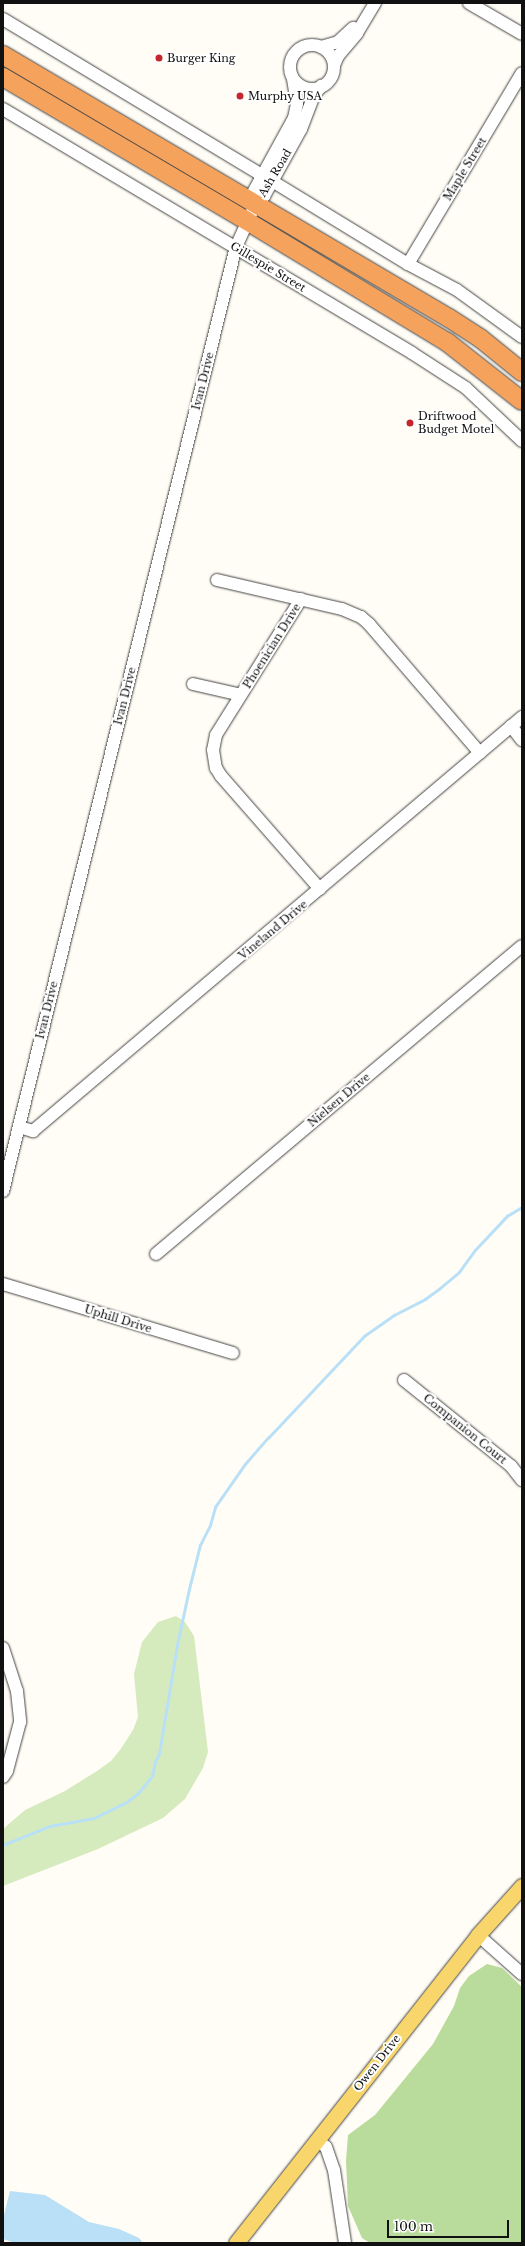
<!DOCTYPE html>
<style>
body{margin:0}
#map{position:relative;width:525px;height:2246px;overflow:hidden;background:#fffdf5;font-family:"Libre Baskerville",serif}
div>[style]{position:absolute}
.green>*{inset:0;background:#d5ebbd}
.forest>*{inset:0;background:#b9dc9c}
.water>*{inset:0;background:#b9e0f7}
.stream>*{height:2.5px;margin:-1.25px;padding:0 1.25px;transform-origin:1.25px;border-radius:1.25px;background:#b9e0f7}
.roads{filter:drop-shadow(0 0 1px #444) drop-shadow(0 0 1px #444)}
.minor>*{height:12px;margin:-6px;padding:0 6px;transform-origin:6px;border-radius:6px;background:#fff}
.minor>.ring{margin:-6px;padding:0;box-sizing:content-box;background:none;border:12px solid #fff;border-radius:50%}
.major>*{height:15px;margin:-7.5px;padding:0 7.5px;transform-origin:7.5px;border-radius:7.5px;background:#f9d66b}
.highway>*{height:18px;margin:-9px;padding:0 9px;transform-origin:9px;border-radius:9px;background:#f5a25d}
.dots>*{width:11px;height:11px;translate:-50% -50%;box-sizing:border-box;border:2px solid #fff;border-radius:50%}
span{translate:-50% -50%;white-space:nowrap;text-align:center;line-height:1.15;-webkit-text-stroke:4px #fff;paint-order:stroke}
.poi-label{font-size:11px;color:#111}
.left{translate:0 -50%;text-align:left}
.street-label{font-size:11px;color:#111}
.frame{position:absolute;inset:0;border:4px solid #111;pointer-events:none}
.scale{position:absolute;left:387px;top:2220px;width:122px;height:18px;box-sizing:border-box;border:2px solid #111;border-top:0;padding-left:5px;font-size:12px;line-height:14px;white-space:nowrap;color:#111;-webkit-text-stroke:3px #fff;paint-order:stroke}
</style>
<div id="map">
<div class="green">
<div style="clip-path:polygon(176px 1616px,185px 1622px,194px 1636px,208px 1752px,203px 1768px,185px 1799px,163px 1818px,98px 1849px,3px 1886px,3px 1829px,25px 1810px,65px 1791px,97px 1771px,111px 1761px,120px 1750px,133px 1730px,138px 1717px,134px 1674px,142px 1642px,158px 1622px)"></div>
</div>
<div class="forest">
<div style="clip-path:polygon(487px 1964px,502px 1968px,522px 1987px,522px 2243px,370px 2243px,362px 2238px,348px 2206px,346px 2161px,348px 2135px,375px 2115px,433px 2044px,454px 2006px,460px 1988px,469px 1976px)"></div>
</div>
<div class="water">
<div style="clip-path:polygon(10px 2191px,45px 2195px,89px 2222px,119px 2229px,139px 2238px,143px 2243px,15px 2243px,3px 2239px,3px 2219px)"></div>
</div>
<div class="stream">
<div style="left:3px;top:1845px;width:51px;rotate:-22deg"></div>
<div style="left:50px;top:1826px;width:45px;rotate:-10.3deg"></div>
<div style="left:94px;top:1818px;width:34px;rotate:-26deg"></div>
<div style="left:125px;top:1803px;width:14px;rotate:-36deg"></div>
<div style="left:136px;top:1795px;width:12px;rotate:-48deg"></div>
<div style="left:144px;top:1786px;width:13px;rotate:-51deg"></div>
<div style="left:152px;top:1776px;width:14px;rotate:-78deg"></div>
<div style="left:155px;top:1762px;width:9px;rotate:-63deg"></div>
<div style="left:159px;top:1754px;width:110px;rotate:-80.6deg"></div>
<div style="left:177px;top:1645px;width:57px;rotate:-77.9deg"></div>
<div style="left:189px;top:1589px;width:45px;rotate:-76deg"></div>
<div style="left:200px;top:1545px;width:22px;rotate:-63deg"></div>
<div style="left:210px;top:1525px;width:19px;rotate:-74deg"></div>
<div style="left:215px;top:1507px;width:52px;rotate:-55.1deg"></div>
<div style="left:245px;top:1464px;width:35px;rotate:-49deg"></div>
<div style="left:268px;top:1438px;width:140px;rotate:-46.7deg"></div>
<div style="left:364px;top:1336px;width:37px;rotate:-35deg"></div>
<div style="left:394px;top:1315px;width:35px;rotate:-27deg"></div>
<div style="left:425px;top:1299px;width:17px;rotate:-36deg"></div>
<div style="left:439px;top:1289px;width:26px;rotate:-40deg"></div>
<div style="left:459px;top:1272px;width:27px;rotate:-54deg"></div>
<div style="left:475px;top:1250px;width:47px;rotate:-46.7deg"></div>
<div style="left:507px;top:1216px;width:17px;rotate:-31deg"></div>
</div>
<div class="roads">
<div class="minor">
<div style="left:469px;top:3px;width:61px;rotate:30.3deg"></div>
<div style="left:3px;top:19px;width:302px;rotate:31.1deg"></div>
<div class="ring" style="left:290px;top:45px;width:32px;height:32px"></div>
<div style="left:321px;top:47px;width:18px;rotate:-16deg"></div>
<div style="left:338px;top:42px;width:21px;rotate:-43deg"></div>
<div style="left:334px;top:65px;width:10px;rotate:-66deg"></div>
<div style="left:338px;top:56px;width:30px;rotate:-50deg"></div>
<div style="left:357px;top:33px;width:35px;rotate:-59deg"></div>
<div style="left:3px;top:109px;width:476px;rotate:30.8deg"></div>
<div style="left:412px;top:353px;width:64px;rotate:32.9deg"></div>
<div style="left:466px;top:388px;width:77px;rotate:43.4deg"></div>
<div style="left:272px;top:181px;width:159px;rotate:31.4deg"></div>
<div style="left:408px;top:264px;width:55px;rotate:28deg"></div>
<div style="left:457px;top:290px;width:80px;rotate:35.9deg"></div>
<div style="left:256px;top:203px;width:12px;rotate:-99deg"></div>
<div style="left:254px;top:191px;width:83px;rotate:-61.3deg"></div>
<div style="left:294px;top:118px;width:14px;rotate:-78deg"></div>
<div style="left:297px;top:104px;width:25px;rotate:-99deg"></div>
<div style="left:408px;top:264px;width:222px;rotate:-59.2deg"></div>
<div style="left:217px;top:580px;width:128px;rotate:13.1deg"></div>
<div style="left:342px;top:609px;width:21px;rotate:23deg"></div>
<div style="left:361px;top:617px;width:11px;rotate:41deg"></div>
<div style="left:369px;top:624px;width:170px;rotate:49.3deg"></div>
<div style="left:301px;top:599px;width:160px;rotate:122deg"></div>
<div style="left:216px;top:735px;width:15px;rotate:101deg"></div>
<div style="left:213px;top:750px;width:18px;rotate:81deg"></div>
<div style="left:216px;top:768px;width:9px;rotate:58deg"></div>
<div style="left:221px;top:776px;width:150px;rotate:48.8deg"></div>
<div style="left:193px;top:684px;width:49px;rotate:12.9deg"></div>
<div style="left:511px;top:726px;width:18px;rotate:52deg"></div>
<div style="left:19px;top:1127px;width:15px;rotate:16deg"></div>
<div style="left:33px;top:1131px;width:641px;rotate:-40.25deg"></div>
<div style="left:3px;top:1191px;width:972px;rotate:-76.14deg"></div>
<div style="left:236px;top:247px;width:48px;rotate:-65.6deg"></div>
<div style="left:256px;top:203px;width:11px;rotate:-41deg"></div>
<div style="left:264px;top:196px;width:77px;rotate:-61.1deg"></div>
<div style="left:301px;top:129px;width:34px;rotate:-69deg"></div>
<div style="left:313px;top:97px;width:14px;rotate:-54deg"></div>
<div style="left:156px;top:1254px;width:478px;rotate:-40.1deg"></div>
<div style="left:3px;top:1284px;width:240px;rotate:16.7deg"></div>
<div style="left:404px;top:1380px;width:137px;rotate:38.8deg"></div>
<div style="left:511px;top:1466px;width:18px;rotate:52deg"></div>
<div style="left:3px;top:1648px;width:45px;rotate:72deg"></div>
<div style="left:17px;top:1691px;width:31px;rotate:84deg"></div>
<div style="left:20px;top:1722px;width:51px;rotate:104.9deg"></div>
<div style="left:7px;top:1771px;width:7px;rotate:124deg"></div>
<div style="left:478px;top:1935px;width:59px;rotate:41.6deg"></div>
<div style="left:317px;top:2140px;width:11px;rotate:38deg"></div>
<div style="left:326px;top:2147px;width:24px;rotate:71deg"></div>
<div style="left:334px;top:2170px;width:74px;rotate:81.4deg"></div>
</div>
<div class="major">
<div style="left:236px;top:2243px;width:392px;rotate:-51.8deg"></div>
<div style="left:478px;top:1935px;width:66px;rotate:-48.1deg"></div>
</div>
<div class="highway">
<div style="left:3px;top:55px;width:518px;rotate:30.53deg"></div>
<div style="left:449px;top:318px;width:37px;rotate:33deg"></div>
<div style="left:480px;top:338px;width:54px;rotate:39deg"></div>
<div style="left:3px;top:77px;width:283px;rotate:30.5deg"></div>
<div style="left:247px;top:221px;width:234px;rotate:31.2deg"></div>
<div style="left:447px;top:342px;width:95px;rotate:38.2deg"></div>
</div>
</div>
<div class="dots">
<div style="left:159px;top:58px;background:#c4262e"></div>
<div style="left:240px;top:96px;background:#c4262e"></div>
<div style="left:410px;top:423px;background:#c4262e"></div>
</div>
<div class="poi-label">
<span class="left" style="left:167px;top:58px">Burger King</span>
<span class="left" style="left:248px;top:96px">Murphy USA</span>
<span class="left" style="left:418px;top:423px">Driftwood<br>Budget Motel</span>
</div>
<div class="street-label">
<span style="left:465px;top:169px;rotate:-59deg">Maple Street</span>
<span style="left:275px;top:173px;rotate:-59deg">Ash Road</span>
<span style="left:268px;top:267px;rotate:31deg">Gillespie Street</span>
<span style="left:203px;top:381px;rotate:-76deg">Ivan Drive</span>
<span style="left:272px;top:646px;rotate:-58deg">Phoenician Drive</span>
<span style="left:125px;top:696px;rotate:-76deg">Ivan Drive</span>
<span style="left:273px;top:930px;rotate:-40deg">Vineland Drive</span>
<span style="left:47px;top:1010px;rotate:-76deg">Ivan Drive</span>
<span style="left:339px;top:1100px;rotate:-40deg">Nielsen Drive</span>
<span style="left:118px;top:1319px;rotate:17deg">Uphill Drive</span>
<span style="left:465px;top:1429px;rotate:39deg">Companion Court</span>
<span style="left:377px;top:2063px;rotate:-52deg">Owen Drive</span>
</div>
<div class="frame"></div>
<div class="scale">100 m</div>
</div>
